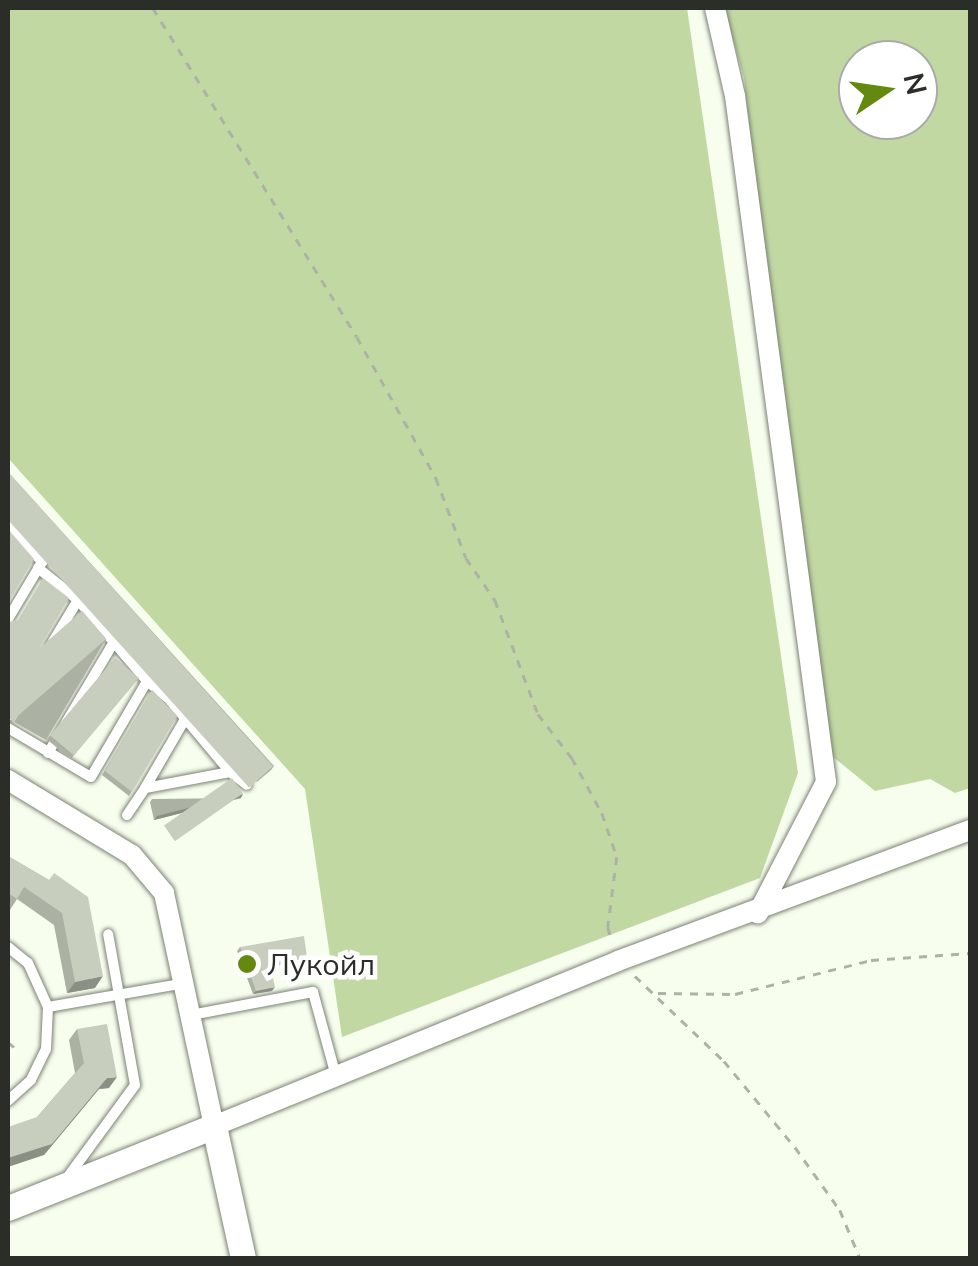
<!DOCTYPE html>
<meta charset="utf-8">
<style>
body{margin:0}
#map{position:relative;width:978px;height:1266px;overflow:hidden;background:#f7feee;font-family:Mulish,sans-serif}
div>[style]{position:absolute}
.green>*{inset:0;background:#c1d8a3}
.path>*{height:2.5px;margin-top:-1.25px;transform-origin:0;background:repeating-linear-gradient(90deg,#adb2a6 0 8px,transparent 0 16px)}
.roads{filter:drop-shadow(0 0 2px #7c8274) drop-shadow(0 0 2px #7c8274)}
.service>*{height:10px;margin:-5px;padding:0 5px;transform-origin:5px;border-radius:5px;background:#fff}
.minor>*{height:20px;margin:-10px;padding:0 10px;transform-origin:10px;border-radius:10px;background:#fff}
.tertiary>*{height:25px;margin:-12.5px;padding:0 12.5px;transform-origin:12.5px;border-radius:12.5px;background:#fff}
.wall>*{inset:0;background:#abb1a3;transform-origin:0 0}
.shaded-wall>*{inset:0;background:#8b9085}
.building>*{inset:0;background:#c7cebe;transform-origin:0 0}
.dots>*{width:28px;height:28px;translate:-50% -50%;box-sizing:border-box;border:5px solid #fff;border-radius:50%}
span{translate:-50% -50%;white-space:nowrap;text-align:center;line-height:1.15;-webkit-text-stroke:9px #fff;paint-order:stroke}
.poi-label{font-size:30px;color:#2b2e28}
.left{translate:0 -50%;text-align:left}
.frame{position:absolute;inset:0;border:10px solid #2b2e28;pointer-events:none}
.north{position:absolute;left:838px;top:40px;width:100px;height:100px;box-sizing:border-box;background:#fff;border:2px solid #aaaba9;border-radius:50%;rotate:77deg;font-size:28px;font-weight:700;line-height:40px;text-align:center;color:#2b2e28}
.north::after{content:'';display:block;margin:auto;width:35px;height:45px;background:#64890f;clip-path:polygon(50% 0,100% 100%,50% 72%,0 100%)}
</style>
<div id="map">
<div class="green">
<div style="clip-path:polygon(8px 8px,687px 8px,798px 773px,760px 878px,342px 1037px,305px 789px,8px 458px)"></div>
<div style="clip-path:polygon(evenodd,724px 8px,970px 8px,970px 788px,955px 793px,930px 779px,875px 791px,832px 756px,770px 319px,744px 78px,724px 8px,858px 60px,918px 60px,918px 120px,858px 120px,858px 60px)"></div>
</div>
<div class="path">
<div style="left:153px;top:8px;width:387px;rotate:58.2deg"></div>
<div style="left:357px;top:337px;width:162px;rotate:60.7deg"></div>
<div style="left:436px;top:478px;width:85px;rotate:69.4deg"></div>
<div style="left:466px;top:558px;width:51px;rotate:55.4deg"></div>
<div style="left:495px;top:600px;width:122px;rotate:69.3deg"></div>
<div style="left:538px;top:714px;width:56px;rotate:52.3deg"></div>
<div style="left:572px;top:758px;width:63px;rotate:61.4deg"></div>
<div style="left:602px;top:813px;width:46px;rotate:71.2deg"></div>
<div style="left:617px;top:857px;width:71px;rotate:97.3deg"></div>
<div style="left:608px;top:927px;width:16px;rotate:75deg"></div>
<div style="left:635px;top:976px;width:123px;rotate:43.7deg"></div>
<div style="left:724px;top:1061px;width:112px;rotate:50.5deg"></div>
<div style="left:795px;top:1147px;width:77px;rotate:54.5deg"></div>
<div style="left:840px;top:1210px;width:52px;rotate:67.4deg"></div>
<div style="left:658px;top:993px;width:77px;rotate:0.7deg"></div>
<div style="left:735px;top:994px;width:140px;rotate:-14deg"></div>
<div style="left:871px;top:960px;width:99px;rotate:-4deg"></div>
<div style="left:8px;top:1042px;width:8px;rotate:40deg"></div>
</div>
<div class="roads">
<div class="service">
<div style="left:8px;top:523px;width:52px;rotate:48.9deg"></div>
<div style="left:42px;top:562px;width:66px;rotate:120.8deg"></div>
<div style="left:38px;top:568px;width:51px;rotate:38.7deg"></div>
<div style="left:78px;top:600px;width:106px;rotate:49.6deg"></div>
<div style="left:8px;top:716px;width:135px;rotate:-58.9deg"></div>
<div style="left:8px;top:728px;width:96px;rotate:30.6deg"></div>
<div style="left:91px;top:777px;width:111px;rotate:-59.7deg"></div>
<div style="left:147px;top:681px;width:28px;rotate:39deg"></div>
<div style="left:169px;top:699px;width:95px;rotate:50.1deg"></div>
<div style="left:230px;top:772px;width:86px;rotate:169.3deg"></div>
<div style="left:145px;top:788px;width:78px;rotate:-59.8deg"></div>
<div style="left:48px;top:753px;width:131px;rotate:-59.3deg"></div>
<div style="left:230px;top:772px;width:21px;rotate:37deg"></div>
<div style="left:127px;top:815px;width:32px;rotate:-56deg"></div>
<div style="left:8px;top:947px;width:26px;rotate:39deg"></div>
<div style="left:28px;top:963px;width:48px;rotate:65.6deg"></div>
<div style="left:48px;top:1007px;width:42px;rotate:92.7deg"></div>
<div style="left:46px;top:1049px;width:34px;rotate:116deg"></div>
<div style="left:31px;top:1080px;width:31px;rotate:138deg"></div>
<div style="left:48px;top:1007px;width:139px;rotate:-9.9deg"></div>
<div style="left:191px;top:1015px;width:124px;rotate:-10.7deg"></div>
<div style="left:313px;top:992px;width:87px;rotate:74.7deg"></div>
<div style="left:67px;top:1178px;width:115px;rotate:-53.8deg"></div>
<div style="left:135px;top:1085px;width:153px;rotate:-100.1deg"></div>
</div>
<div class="minor">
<div style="left:715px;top:8px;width:90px;rotate:77.2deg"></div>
<div style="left:735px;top:96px;width:692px;rotate:82.44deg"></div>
<div style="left:826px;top:782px;width:148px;rotate:117.4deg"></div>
<div style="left:8px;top:780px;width:145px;rotate:31.2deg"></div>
<div style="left:132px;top:855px;width:50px;rotate:49.9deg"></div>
<div style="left:164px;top:893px;width:238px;rotate:77.9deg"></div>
<div style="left:214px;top:1126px;width:436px;rotate:-22.2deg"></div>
<div style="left:618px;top:961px;width:376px;rotate:-20.4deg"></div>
</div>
<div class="tertiary">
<div style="left:8px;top:1208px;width:222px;rotate:-21.7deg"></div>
<div style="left:214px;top:1126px;width:135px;rotate:77.6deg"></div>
</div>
</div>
<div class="wall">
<div style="clip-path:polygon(8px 472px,274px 766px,271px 770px,257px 782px,8px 510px)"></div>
<div style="clip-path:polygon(82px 611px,106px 639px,46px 740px,14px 722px)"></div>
<div style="left:115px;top:658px;width:31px;height:106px;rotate:40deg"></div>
<div style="clip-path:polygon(152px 690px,177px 716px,129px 796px,102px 775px)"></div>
<div style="clip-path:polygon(241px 798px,154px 820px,150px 802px,152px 799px)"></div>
<div style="clip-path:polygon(8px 856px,49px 880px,95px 988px,67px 993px,54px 925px,17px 899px,10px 910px,8px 909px)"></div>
<div style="clip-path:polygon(240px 947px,307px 957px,305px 960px,271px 967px,272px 991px,253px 994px,237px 951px)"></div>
<div style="clip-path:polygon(77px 1029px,109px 1088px,99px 1089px,44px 1155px,37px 1117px,75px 1073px,69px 1040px)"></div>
</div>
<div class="shaded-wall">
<div style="clip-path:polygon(243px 794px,241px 798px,154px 820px,157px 816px)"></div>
<div style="clip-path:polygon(307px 957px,305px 960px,267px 967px,270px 963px)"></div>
<div style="clip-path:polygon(103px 976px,95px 988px,67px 993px,75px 982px)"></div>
<div style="clip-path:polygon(275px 987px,272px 991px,253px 994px,256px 991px)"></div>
<div style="clip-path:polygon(117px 1077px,109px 1088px,99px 1089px,44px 1155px,8px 1167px,8px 1158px,107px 1078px)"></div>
</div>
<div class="building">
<div style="left:8px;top:472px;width:396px;height:32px;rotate:48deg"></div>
<div style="clip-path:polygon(8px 529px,34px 559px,8px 603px)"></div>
<div style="clip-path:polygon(43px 578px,69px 598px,8px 701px,8px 622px,18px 620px)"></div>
<div style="left:82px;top:611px;width:37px;height:125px;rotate:49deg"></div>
<div style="left:115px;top:658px;width:31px;height:101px;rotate:40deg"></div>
<div style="clip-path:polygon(152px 690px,177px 716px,132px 792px,105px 771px)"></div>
<div style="left:232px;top:778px;width:19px;height:83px;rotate:55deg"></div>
<div style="clip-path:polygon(8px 856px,49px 880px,54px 873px,88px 897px,103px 976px,75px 982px,62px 913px,24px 887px,17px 899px,8px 893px)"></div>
<div style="clip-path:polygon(304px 936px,307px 957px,270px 963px,275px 987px,256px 991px,240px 947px)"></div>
<div style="clip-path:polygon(107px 1024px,117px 1077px,107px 1078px,52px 1144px,8px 1158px,8px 1127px,37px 1117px,84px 1063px,77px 1029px)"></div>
</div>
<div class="dots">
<div style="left:247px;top:964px;background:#64890f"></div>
</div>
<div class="poi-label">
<span class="left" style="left:267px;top:964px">Лукойл</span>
</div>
<div class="frame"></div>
<div class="north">N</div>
</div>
